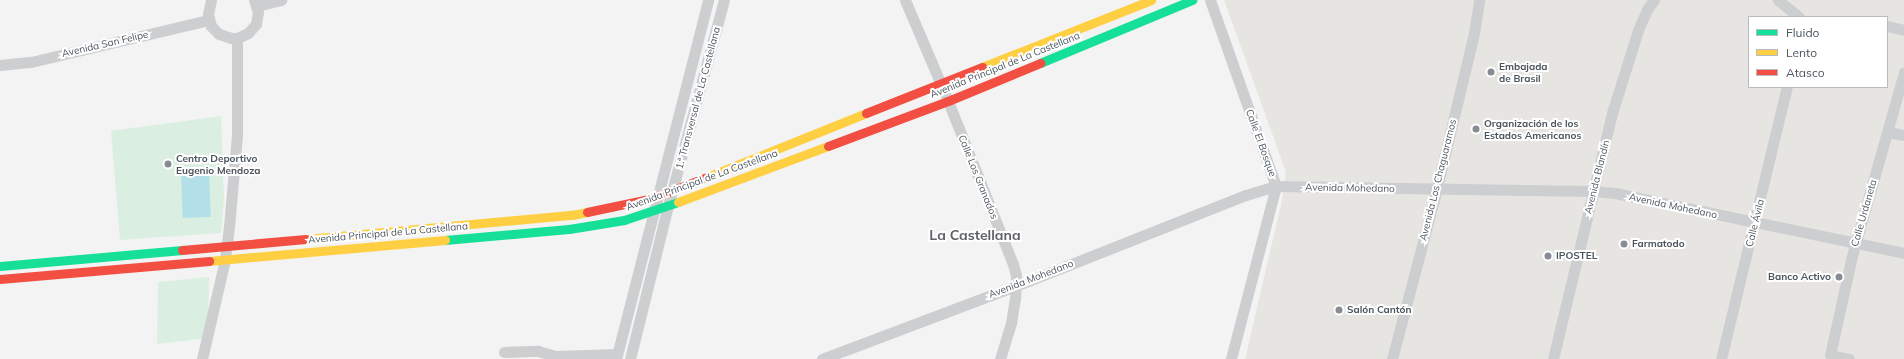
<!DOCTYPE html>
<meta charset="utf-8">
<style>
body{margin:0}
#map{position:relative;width:1904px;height:359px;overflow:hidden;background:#f3f3f3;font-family:Mulish,sans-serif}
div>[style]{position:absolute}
.commercial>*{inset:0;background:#e6e5e2}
.green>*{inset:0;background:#daefe1}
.water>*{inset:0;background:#b3dfe9;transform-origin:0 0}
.street>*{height:11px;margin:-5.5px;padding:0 5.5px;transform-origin:5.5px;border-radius:5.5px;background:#cdced0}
.fast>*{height:9px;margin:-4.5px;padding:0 4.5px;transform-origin:4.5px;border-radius:4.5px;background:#16e098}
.slow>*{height:9px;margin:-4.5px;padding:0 4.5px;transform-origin:4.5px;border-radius:4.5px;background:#ffcf43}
.jam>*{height:9px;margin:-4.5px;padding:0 4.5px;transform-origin:4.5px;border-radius:4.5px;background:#f24e42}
.dots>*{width:11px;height:11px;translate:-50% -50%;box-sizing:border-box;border:2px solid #fff;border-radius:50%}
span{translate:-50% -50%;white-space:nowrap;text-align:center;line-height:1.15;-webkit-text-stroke:4px #fff;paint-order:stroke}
.street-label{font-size:10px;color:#4b555e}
.poi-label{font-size:10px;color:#4b555e;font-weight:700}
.left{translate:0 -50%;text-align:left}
.right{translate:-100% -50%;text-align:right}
.district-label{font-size:14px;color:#5f6266;font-weight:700}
.legend{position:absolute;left:1748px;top:16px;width:140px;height:72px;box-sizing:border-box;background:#fff;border:1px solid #b7bbbf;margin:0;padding:5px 7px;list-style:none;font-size:12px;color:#4b555e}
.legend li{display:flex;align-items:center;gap:8px;height:20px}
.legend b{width:20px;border:1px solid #b7bbbf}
</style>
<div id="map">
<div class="commercial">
<div style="clip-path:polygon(evenodd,1224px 0,1904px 0,1904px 359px,1245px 359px,1281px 205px,1286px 172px,1224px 0,1749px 17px,1887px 17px,1887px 87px,1749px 87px,1749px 17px)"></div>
</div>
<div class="green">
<div style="clip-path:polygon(221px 116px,224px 198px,221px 233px,120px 240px,111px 131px)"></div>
<div style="clip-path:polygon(209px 277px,208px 338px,157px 344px,158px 282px)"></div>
</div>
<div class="water">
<div style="left:209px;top:170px;width:47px;height:28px;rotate:88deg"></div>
</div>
<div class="street">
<div style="left:211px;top:0;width:14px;rotate:102deg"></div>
<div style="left:208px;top:14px;width:12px;rotate:76deg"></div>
<div style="left:211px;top:26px;width:11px;rotate:45deg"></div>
<div style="left:219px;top:34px;width:13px;rotate:18deg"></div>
<div style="left:231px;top:38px;width:6px"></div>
<div style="left:237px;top:38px;width:12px;rotate:-24deg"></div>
<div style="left:248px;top:33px;width:12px;rotate:-48deg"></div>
<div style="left:256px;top:24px;width:12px;rotate:-81deg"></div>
<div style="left:258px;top:12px;width:13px;rotate:-108deg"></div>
<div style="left:905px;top:0;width:110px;rotate:66.9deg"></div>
<div style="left:948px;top:101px;width:175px;rotate:68.3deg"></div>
<div style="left:1013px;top:264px;width:11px;rotate:75deg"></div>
<div style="left:1016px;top:275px;width:23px;rotate:92deg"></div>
<div style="left:1015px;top:298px;width:25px;rotate:99deg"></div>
<div style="left:1011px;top:323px;width:38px;rotate:107deg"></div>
<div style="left:1210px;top:0;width:197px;rotate:70.5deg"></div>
<div style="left:1276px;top:186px;width:179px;rotate:104.6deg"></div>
<div style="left:1778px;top:0;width:27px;rotate:39deg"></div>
<div style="left:257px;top:6px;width:25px;rotate:-14deg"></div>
<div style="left:1887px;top:26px;width:17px;rotate:13deg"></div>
<div style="left:0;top:65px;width:31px;rotate:-6deg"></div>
<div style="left:31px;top:62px;width:183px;rotate:-13.3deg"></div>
<div style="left:1888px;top:132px;width:16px;rotate:11deg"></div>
<div style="left:504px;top:352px;width:34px;rotate:-2deg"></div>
<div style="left:538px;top:351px;width:19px;rotate:16deg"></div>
<div style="left:556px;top:356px;width:61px;rotate:-1.9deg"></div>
<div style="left:202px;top:359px;width:103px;rotate:-77deg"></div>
<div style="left:225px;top:259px;width:32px;rotate:-83deg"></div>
<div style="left:229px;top:227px;width:91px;rotate:-85deg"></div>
<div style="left:237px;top:136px;width:98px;rotate:-90deg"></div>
<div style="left:616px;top:359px;width:371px;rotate:-75.6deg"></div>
<div style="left:630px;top:359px;width:158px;rotate:-76.1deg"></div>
<div style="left:668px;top:206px;width:213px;rotate:-74.8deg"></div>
<div style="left:822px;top:359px;width:223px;rotate:-20.7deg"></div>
<div style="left:1031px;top:280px;width:231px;rotate:-21.6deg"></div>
<div style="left:1246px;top:195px;width:31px;rotate:-17deg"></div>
<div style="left:1276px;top:186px;width:317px;rotate:0.9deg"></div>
<div style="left:1593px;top:191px;width:22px;rotate:5deg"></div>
<div style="left:1615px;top:193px;width:295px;rotate:11.7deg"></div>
<div style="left:1392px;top:359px;width:164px;rotate:-75.2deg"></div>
<div style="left:1434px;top:200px;width:172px;rotate:-76.5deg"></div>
<div style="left:1474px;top:33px;width:33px;rotate:-81deg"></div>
<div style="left:1553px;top:359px;width:256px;rotate:-76.5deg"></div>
<div style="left:1613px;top:110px;width:84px;rotate:-72.6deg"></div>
<div style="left:1638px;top:30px;width:24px;rotate:-66deg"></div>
<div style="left:1648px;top:8px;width:10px;rotate:-53deg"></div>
<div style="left:1721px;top:359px;width:280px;rotate:-76.4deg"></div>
<div style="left:1849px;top:359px;width:19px;rotate:-168deg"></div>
<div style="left:1830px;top:355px;width:101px;rotate:-77.5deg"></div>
<div style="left:1852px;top:256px;width:191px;rotate:-74.2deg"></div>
</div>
<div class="fast">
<div style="left:1040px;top:63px;width:165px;rotate:-22.5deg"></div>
<div style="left:445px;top:240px;width:124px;rotate:-5.1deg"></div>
<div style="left:569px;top:229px;width:56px;rotate:-9.3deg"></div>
<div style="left:624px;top:220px;width:57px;rotate:-18.4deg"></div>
<div style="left:0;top:266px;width:183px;rotate:-5deg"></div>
</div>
<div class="slow">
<div style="left:982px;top:67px;width:182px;rotate:-21.6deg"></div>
<div style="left:707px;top:177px;width:171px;rotate:-21.9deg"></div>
<div style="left:678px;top:202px;width:160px;rotate:-20.5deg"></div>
<div style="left:306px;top:239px;width:267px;rotate:-5.2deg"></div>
<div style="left:572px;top:215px;width:15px;rotate:-11deg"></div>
<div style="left:209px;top:261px;width:237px;rotate:-5.1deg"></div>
</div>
<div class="jam">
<div style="left:866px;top:113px;width:125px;rotate:-21.6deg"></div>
<div style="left:828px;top:146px;width:128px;rotate:-20.6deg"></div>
<div style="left:948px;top:101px;width:100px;rotate:-22.4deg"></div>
<div style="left:587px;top:212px;width:67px;rotate:-12deg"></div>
<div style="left:653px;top:198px;width:58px;rotate:-21.3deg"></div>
<div style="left:182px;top:250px;width:124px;rotate:-5.1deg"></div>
<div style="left:0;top:279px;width:210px;rotate:-4.9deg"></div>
</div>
<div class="dots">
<div style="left:1491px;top:72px;background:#868c92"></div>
<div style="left:1476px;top:129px;background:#868c92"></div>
<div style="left:168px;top:164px;background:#868c92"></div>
<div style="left:1624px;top:244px;background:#868c92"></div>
<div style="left:1548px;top:256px;background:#868c92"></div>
<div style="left:1839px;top:277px;background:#868c92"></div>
<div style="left:1339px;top:310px;background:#868c92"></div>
</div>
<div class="street-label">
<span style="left:105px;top:44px;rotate:-13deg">Avenida San Felipe</span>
<span style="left:1005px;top:65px;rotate:-22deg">Avenida Principal de La Castellana</span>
<span style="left:698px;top:98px;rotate:-75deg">1.ª Transversal de La Castellana</span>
<span style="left:1261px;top:143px;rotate:70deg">Calle El Bosque</span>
<span style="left:978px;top:177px;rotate:68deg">Calle Los Granados</span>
<span style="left:1597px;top:177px;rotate:-76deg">Avenida Blandín</span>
<span style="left:702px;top:180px;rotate:-20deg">Avenida Principal de La Castellana</span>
<span style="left:1438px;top:180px;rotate:-76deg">Avenida Los Chaguaramos</span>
<span style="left:1350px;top:188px;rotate:1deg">Avenida Mohedano</span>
<span style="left:1673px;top:206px;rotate:12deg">Avenida Mohedano</span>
<span style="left:1864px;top:213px;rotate:-74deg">Calle Urdaneta</span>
<span style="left:1755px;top:223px;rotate:-76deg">Calle Ávila</span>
<span style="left:388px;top:233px;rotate:-5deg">Avenida Principal de La Castellana</span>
<span style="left:1031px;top:279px;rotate:-21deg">Avenida Mohedano</span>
</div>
<div class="poi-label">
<span class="left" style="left:1499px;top:72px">Embajada<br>de Brasil</span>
<span class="left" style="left:1484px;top:129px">Organización de los<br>Estados Americanos</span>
<span class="left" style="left:176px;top:164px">Centro Deportivo<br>Eugenio Mendoza</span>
<span class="left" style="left:1632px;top:244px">Farmatodo</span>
<span class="left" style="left:1556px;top:256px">IPOSTEL</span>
<span class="right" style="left:1831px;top:277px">Banco Activo</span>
<span class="left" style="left:1347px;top:310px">Salón Cantón</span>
</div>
<div class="district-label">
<span style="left:975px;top:235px">La Castellana</span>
</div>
<ul class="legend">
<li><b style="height:5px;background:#16e098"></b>Fluido</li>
<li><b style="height:5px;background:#ffcf43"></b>Lento</li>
<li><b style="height:5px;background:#f24e42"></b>Atasco</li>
</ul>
</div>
